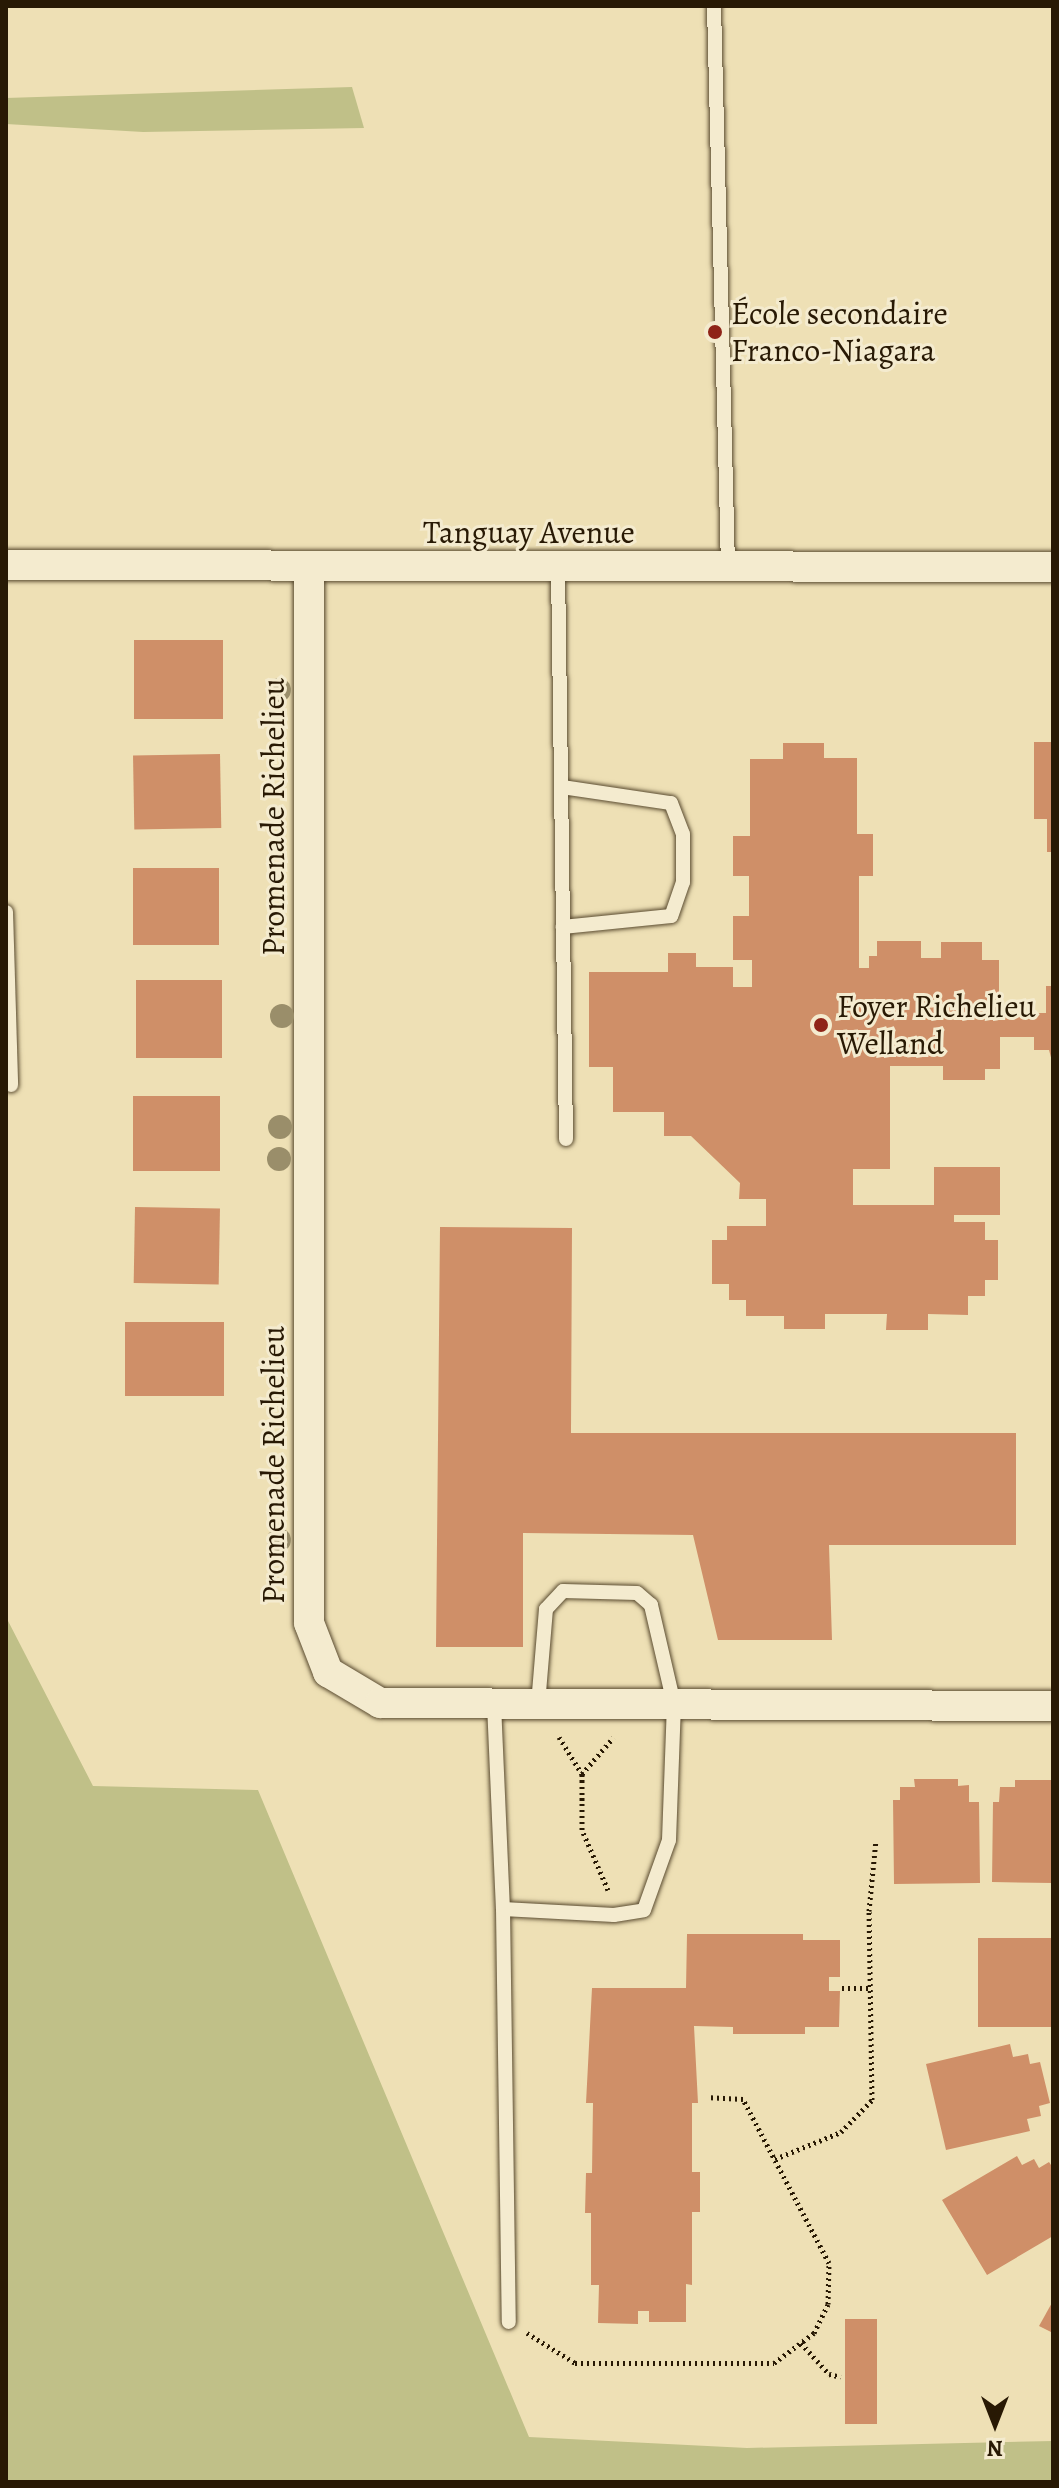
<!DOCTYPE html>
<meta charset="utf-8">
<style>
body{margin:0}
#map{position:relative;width:1059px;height:2488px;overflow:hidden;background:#eee0b5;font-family:Alegreya,serif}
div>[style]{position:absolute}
.green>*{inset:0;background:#c0c088}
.building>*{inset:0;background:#cf8f68;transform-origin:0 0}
.path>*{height:5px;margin-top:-2.5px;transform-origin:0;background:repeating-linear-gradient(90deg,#281904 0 2px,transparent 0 6px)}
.roads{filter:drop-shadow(0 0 2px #5a4b30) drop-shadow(0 0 2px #5a4b30)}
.service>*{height:14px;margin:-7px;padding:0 7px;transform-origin:7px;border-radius:7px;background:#f4ebcf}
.minor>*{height:30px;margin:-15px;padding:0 15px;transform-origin:15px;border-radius:15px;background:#f4ebcf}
.trees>*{width:24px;height:24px;margin:-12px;border-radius:50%;background:#9a8e6a}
.dots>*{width:22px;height:22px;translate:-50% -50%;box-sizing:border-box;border:4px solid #f4ebcf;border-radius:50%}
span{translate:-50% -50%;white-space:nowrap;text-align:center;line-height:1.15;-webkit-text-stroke:6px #f4ebcf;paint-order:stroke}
.poi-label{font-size:32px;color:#281904}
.left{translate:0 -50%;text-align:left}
.street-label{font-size:32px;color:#281904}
.frame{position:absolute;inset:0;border:8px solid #281904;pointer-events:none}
.north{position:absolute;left:955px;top:2384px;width:80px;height:80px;-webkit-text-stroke:6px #f4ebcf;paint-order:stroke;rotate:180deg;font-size:22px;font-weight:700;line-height:32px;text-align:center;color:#281904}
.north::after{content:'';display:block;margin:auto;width:28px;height:36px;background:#281904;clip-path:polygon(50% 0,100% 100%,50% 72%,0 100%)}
</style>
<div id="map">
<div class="green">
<div style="clip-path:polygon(352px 87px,364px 128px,143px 132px,6px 124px,6px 98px)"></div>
<div style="clip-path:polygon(6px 1617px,93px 1786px,258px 1790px,529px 2437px,747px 2448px,1053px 2441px,1053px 2482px,6px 2482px)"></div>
</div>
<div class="building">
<div style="left:134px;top:640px;width:89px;height:79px"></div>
<div style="clip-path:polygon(1034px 742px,1053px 742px,1053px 852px,1047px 852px,1047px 819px,1034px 819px)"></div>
<div style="clip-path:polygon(783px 743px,824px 743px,824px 758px,857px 758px,857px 834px,873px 834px,873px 876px,859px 876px,859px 968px,869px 968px,869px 956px,877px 956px,877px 941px,921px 941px,921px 958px,941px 958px,941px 942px,982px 942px,982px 960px,999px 960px,999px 1013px,1046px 1013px,1046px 986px,1053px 986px,1053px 1065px,1049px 1050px,1034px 1050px,1034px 1037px,1000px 1037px,1000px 1069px,985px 1069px,985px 1080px,943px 1080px,943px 1066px,890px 1066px,890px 1169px,853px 1169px,853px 1205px,934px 1205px,934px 1167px,1000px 1167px,1000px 1215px,954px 1215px,954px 1222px,985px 1222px,985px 1240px,998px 1240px,998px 1280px,985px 1280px,985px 1296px,968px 1296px,968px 1315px,928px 1314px,928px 1330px,886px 1330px,887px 1314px,825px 1314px,825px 1329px,784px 1329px,784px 1316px,746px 1316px,746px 1300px,729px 1300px,729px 1284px,712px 1284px,712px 1240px,727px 1240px,727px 1226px,766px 1226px,766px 1199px,739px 1199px,740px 1183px,691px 1136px,664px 1136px,664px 1112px,613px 1112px,613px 1067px,589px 1067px,589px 972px,668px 972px,668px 953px,696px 953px,696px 967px,733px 967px,733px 987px,752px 987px,752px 960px,733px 960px,733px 916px,749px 916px,749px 876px,733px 876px,733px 836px,750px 836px,750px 759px,783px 759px)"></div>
<div style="left:220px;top:754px;width:74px;height:87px;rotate:89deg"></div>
<div style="left:219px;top:868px;width:77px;height:86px;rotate:90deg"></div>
<div style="left:222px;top:980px;width:78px;height:86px;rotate:90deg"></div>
<div style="left:133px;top:1096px;width:87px;height:75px"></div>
<div style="left:135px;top:1207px;width:85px;height:76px;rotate:1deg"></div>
<div style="clip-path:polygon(440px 1227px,572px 1228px,571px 1433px,1016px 1433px,1016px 1545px,829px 1545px,832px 1640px,718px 1640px,693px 1535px,523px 1533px,523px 1647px,436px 1647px)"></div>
<div style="left:125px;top:1322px;width:99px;height:74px"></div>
<div style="clip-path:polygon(914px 1779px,958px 1779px,958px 1786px,969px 1785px,969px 1802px,979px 1802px,980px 1883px,894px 1884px,893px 1800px,900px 1800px,900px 1787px,915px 1787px)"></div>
<div style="clip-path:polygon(1015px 1780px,1053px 1780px,1053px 1883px,992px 1882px,993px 1802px,999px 1802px,1000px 1787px,1015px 1787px)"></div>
<div style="clip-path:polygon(687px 1934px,803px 1934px,803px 1940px,840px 1940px,840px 1977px,829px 1977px,829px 1991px,840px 1991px,839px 2027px,805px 2027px,805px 2034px,733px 2034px,733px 2027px,694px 2026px,698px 2103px,692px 2103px,692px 2172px,700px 2172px,700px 2212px,692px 2212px,692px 2285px,686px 2284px,686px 2322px,649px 2322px,649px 2311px,638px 2311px,638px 2324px,598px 2323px,599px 2285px,591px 2285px,591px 2213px,585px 2213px,586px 2173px,592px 2173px,593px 2103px,586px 2103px,592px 1988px,686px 1988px)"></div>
<div style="left:1053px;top:1938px;width:89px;height:75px;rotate:90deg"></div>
<div style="clip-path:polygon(1010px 2044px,1013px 2057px,1028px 2054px,1030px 2064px,1040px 2062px,1050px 2103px,1039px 2106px,1041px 2116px,1027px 2119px,1030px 2131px,946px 2150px,926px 2064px)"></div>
<div style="clip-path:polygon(1017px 2156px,1022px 2165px,1034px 2159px,1039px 2168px,1049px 2162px,1053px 2168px,1053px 2236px,987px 2275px,942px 2200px)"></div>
<div style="clip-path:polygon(1053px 2301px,1053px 2333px,1039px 2326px)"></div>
<div style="left:845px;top:2319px;width:32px;height:105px"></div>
</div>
<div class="path">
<div style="left:559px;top:1737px;width:44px;rotate:58.1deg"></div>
<div style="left:608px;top:1890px;width:65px;rotate:-113.4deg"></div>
<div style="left:582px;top:1830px;width:56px;rotate:-90deg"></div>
<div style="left:582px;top:1774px;width:48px;rotate:-49.3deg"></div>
<div style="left:842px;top:1988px;width:28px"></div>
<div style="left:775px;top:2159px;width:71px;rotate:-22.2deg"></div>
<div style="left:841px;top:2132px;width:45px;rotate:-45.9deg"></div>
<div style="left:872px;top:2100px;width:189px;rotate:-90.9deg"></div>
<div style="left:869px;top:1911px;width:71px;rotate:-84.4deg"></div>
<div style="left:527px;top:2333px;width:57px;rotate:32deg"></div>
<div style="left:575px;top:2363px;width:199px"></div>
<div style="left:774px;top:2363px;width:50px;rotate:-36.9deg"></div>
<div style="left:814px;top:2333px;width:32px;rotate:-64deg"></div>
<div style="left:828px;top:2304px;width:41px;rotate:-88.6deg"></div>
<div style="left:829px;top:2263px;width:185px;rotate:-117.7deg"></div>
<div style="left:743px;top:2099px;width:33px;rotate:-177deg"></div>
<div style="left:801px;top:2343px;width:42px;rotate:47.9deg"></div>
<div style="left:829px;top:2374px;width:12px;rotate:14deg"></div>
</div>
<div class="roads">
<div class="service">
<div style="left:714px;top:6px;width:561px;rotate:88.57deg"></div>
<div style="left:558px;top:567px;width:572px;rotate:89.2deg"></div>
<div style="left:562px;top:787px;width:110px;rotate:8.4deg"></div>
<div style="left:671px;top:803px;width:33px;rotate:69deg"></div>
<div style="left:683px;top:834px;width:48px;rotate:90deg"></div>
<div style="left:683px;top:882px;width:36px;rotate:109deg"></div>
<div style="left:671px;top:916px;width:109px;rotate:174.2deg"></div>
<div style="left:6px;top:912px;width:173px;rotate:88.3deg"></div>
<div style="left:494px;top:1704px;width:205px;rotate:87.5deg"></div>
<div style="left:503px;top:1909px;width:413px;rotate:89.2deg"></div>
<div style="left:503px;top:1909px;width:111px;rotate:3.1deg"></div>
<div style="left:614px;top:1915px;width:30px;rotate:-9deg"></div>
<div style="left:644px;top:1910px;width:74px;rotate:-70.3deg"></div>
<div style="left:669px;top:1840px;width:136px;rotate:-87.9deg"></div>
<div style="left:674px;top:1704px;width:102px;rotate:-103.1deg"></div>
<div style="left:651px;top:1605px;width:18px;rotate:-139deg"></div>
<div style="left:637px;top:1593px;width:74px;rotate:-178.5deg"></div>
<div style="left:563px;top:1591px;width:25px;rotate:133deg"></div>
<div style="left:546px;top:1609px;width:95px;rotate:94.8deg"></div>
</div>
<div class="minor">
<div style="left:6px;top:565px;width:1047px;rotate:0.11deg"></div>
<div style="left:309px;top:568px;width:1055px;rotate:90deg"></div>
<div style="left:309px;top:1623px;width:53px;rotate:68.8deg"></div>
<div style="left:328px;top:1672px;width:61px;rotate:30.8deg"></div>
<div style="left:380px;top:1703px;width:673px;rotate:0.26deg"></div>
</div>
</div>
<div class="trees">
<div style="left:279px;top:690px"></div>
<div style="left:282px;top:1016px"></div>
<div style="left:280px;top:1127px"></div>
<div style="left:279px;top:1159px"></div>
<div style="left:279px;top:1540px"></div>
</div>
<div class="dots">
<div style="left:715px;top:332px;background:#8f2418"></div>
<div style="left:821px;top:1025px;background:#8f2418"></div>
</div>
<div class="poi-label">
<span class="left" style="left:731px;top:332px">École secondaire<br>Franco-Niagara</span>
<span class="left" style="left:837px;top:1025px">Foyer Richelieu<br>Welland</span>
</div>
<div class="street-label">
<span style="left:529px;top:532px">Tanguay Avenue</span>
<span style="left:273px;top:817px;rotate:-90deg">Promenade Richelieu</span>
<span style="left:273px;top:1465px;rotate:-90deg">Promenade Richelieu</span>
</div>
<div class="frame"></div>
<div class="north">N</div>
</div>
